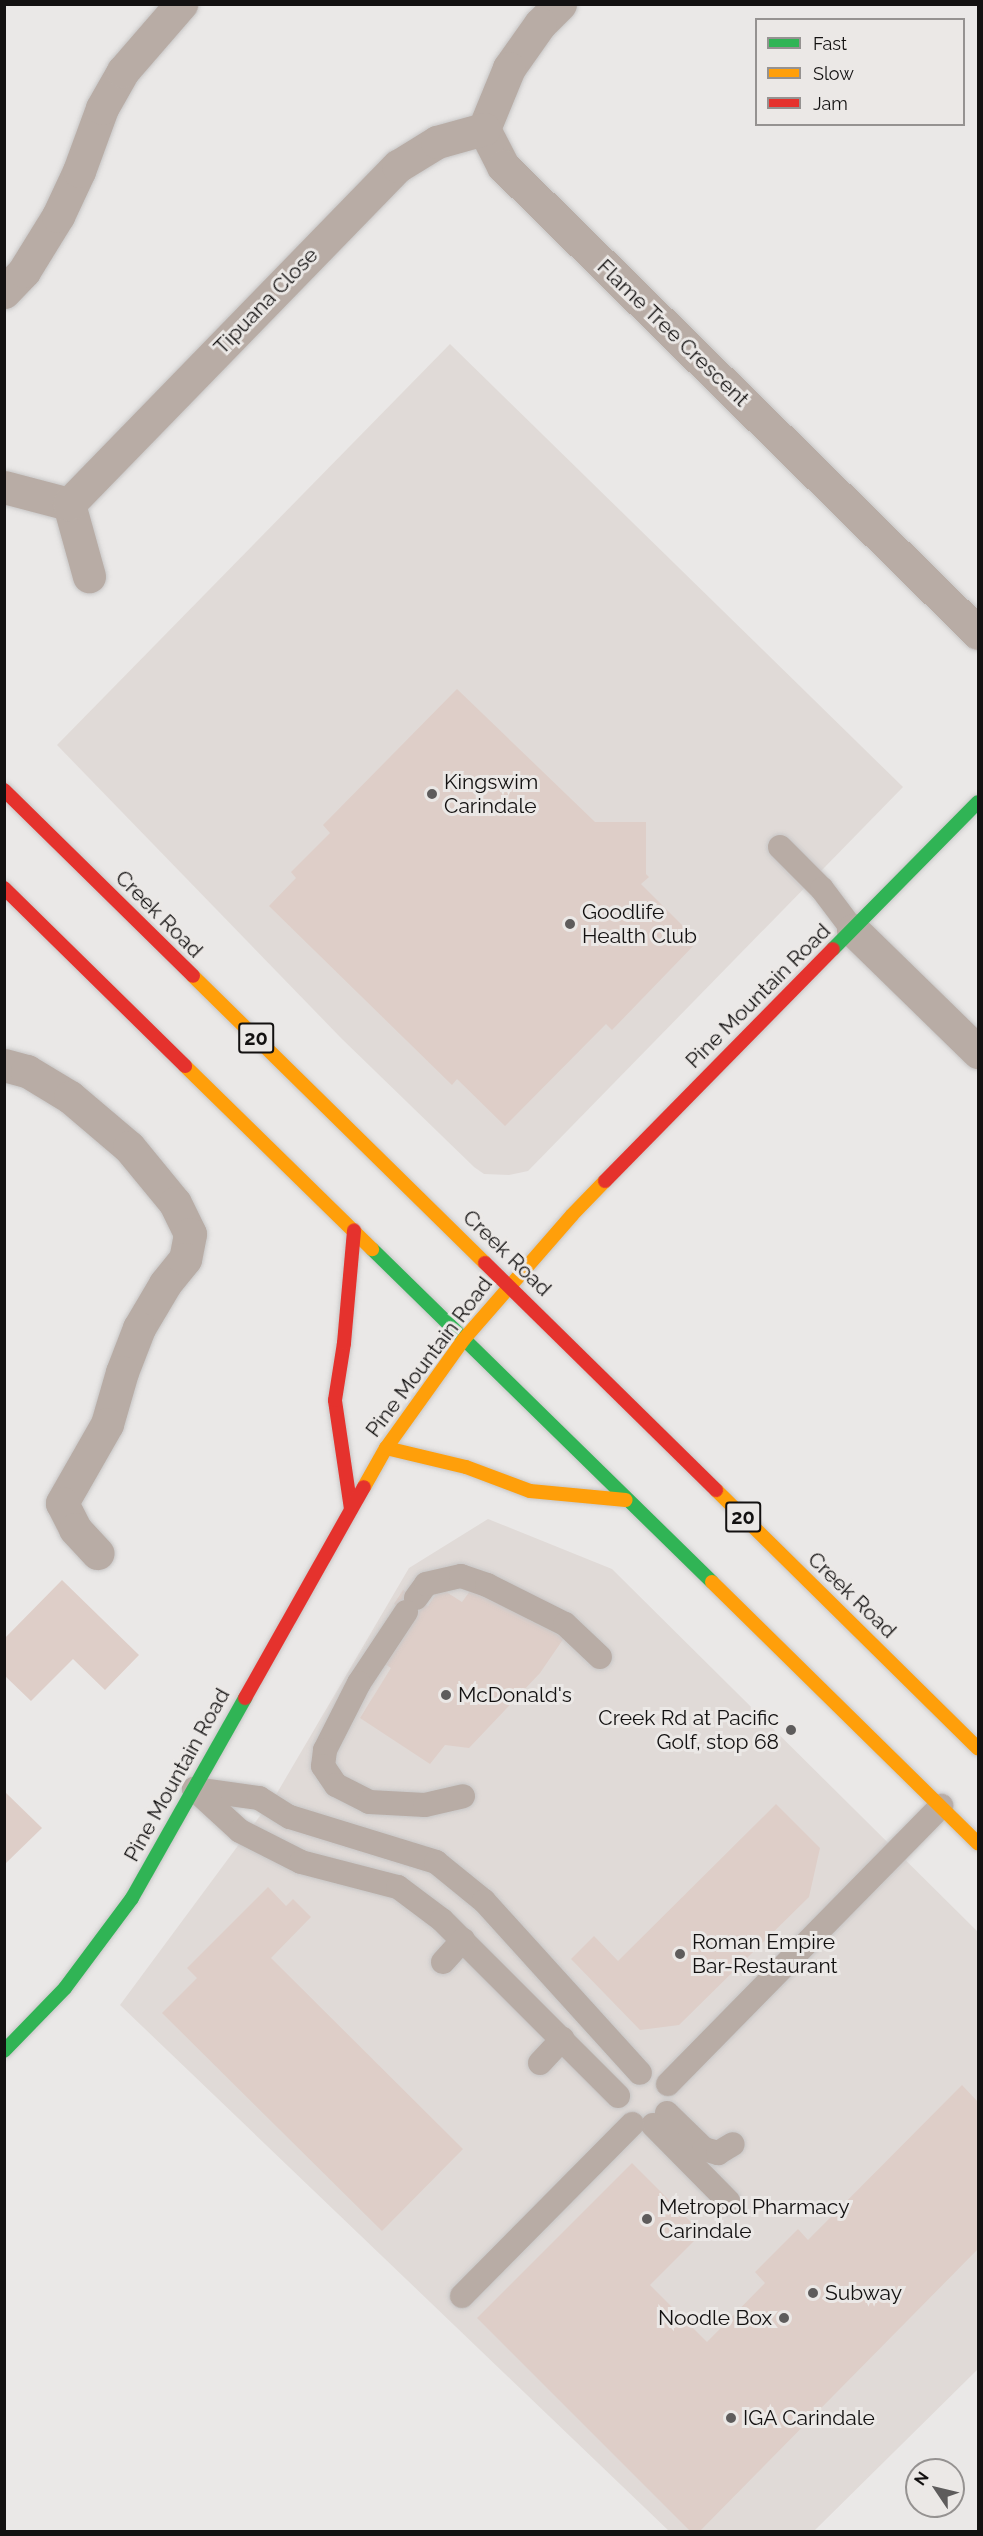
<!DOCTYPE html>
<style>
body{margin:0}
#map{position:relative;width:983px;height:2536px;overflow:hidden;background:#eae8e7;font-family:Raleway,sans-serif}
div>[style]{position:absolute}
.built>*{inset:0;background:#e0dad7}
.building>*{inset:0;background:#decec8}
.roads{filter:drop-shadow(0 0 2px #c7c6c6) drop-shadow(0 0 2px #c7c6c6)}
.lane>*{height:24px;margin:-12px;padding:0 12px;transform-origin:12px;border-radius:12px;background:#b8aca5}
.street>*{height:33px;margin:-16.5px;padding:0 16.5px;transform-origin:16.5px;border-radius:16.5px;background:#b8aca5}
.fast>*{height:14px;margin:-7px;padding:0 7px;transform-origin:7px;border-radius:7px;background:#30b455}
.slow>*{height:14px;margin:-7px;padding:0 7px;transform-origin:7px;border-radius:7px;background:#ff9f0a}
.jam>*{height:14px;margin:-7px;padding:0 7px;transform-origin:7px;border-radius:7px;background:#e5322d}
.dots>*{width:16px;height:16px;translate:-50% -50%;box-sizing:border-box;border:3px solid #ebe8e6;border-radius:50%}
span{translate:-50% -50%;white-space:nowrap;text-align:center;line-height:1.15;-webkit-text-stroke:6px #ebe8e6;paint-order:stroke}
.shield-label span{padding:2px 4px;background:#ebe8e6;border:2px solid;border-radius:4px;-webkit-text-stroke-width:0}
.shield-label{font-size:20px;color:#131111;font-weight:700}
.street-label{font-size:21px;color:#131111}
.poi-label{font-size:21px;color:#131111}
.left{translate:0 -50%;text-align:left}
.right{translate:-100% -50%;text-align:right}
.frame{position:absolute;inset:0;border:6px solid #131111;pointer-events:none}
.legend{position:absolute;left:755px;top:18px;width:210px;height:108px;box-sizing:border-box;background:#ebe8e6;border:2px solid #959291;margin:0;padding:8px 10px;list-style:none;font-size:18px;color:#131111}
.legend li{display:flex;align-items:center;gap:12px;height:30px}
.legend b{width:30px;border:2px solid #959291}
.north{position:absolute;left:905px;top:2458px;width:60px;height:60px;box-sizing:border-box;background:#ebe8e6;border:2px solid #959291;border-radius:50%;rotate:305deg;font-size:16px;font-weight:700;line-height:24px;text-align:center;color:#131111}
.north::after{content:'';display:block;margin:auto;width:21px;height:27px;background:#5e5c5c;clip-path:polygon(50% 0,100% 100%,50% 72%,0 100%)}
</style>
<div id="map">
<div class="built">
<div style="clip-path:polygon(450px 344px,903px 787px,528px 1171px,509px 1175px,484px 1174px,474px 1167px,342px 1039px,57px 745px)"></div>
<div style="clip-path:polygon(488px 1519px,612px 1569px,978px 1932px,978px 2369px,814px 2531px,669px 2531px,120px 2005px,277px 1793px,409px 1568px)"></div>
</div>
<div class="building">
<div style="clip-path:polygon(457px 689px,595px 822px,646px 822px,646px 874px,649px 877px,641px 884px,698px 941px,612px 1030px,606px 1024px,505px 1126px,457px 1079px,452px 1085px,269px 906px,296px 878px,291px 872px,330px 833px,323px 825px)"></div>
<div style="clip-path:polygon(62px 1580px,139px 1655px,105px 1690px,73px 1659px,31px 1701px,4px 1675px,4px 1639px)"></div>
<div style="clip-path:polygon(473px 1587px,564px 1638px,540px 1673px,469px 1748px,445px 1745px,430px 1764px,360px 1718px,391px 1668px,382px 1662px,413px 1617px,394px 1604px,403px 1590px,428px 1606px,440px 1588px,462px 1602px)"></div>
<div style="clip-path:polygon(4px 1791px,42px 1828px,4px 1865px)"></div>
<div style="clip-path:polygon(776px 1804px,820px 1848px,809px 1897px,679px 2025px,640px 2030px,571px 1959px,594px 1936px,618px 1961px)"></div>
<div style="clip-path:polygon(268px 1887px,286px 1906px,293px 1899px,311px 1917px,271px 1958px,463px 2149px,382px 2231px,162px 2013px,197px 1978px,187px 1968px)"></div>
<div style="clip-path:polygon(962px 2085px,978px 2102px,978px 2249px,699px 2532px,691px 2532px,477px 2318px,632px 2163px,702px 2233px,650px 2285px,707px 2342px,765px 2283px,755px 2272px,798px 2229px,808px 2240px)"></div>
</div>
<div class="roads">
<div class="lane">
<div style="left:780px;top:847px;width:59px;rotate:45deg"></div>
<div style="left:822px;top:889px;width:51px;rotate:52.9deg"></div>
<div style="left:416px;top:1598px;width:17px;rotate:-54deg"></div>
<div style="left:426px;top:1584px;width:36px;rotate:-13deg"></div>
<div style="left:461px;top:1576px;width:28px;rotate:19deg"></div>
<div style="left:487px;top:1585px;width:87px;rotate:26.6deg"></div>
<div style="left:565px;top:1624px;width:48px;rotate:43.3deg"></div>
<div style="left:406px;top:1612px;width:85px;rotate:123.5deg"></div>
<div style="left:359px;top:1683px;width:75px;rotate:116.9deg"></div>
<div style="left:325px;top:1750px;width:16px;rotate:97deg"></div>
<div style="left:323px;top:1766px;width:23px;rotate:56deg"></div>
<div style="left:336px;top:1785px;width:37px;rotate:27deg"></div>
<div style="left:369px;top:1802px;width:56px;rotate:3.1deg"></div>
<div style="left:425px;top:1805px;width:39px;rotate:-13deg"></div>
<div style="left:194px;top:1789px;width:66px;rotate:7.9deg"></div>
<div style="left:259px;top:1798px;width:36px;rotate:32deg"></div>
<div style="left:290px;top:1817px;width:153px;rotate:17.1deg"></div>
<div style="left:436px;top:1862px;width:62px;rotate:39.1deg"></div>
<div style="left:484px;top:1901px;width:232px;rotate:47.8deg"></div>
<div style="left:194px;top:1789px;width:62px;rotate:42.4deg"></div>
<div style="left:240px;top:1831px;width:68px;rotate:26.9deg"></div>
<div style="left:301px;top:1862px;width:100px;rotate:14.5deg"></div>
<div style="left:398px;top:1887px;width:55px;rotate:36.9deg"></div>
<div style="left:442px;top:1920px;width:249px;rotate:45deg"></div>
<div style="left:443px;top:1962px;width:30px;rotate:-48deg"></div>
<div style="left:540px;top:2063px;width:33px;rotate:-47deg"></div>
<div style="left:668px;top:2084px;width:390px;rotate:-45.5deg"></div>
<div style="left:667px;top:2113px;width:52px;rotate:44.2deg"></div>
<div style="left:704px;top:2149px;width:15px;rotate:16deg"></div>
<div style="left:718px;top:2153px;width:17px;rotate:-31deg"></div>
<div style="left:653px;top:2125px;width:107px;rotate:45.4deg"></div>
<div style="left:462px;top:2296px;width:242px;rotate:-45.3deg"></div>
</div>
<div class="street">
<div style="left:560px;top:4px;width:28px;rotate:135deg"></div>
<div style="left:540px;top:24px;width:54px;rotate:125.2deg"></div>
<div style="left:509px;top:68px;width:66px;rotate:112.3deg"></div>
<div style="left:484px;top:129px;width:42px;rotate:62.8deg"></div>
<div style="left:503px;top:166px;width:666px;rotate:44.51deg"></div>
<div style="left:4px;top:292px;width:29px;rotate:-46deg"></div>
<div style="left:24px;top:271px;width:65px;rotate:-58.3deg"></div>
<div style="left:58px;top:216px;width:50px;rotate:-65deg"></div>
<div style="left:79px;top:171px;width:67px;rotate:-69.9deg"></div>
<div style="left:102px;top:108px;width:43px;rotate:-60.4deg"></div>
<div style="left:123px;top:71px;width:89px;rotate:-49.1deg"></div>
<div style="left:4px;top:487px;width:67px;rotate:14.7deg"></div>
<div style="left:69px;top:504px;width:75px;rotate:74.5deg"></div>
<div style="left:69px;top:504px;width:472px;rotate:-45.8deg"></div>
<div style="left:398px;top:166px;width:46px;rotate:-31.6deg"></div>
<div style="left:437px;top:142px;width:49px;rotate:-15.5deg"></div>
<div style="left:853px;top:930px;width:175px;rotate:44.3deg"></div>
<div style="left:4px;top:1065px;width:24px;rotate:15deg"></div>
<div style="left:27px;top:1071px;width:50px;rotate:31.2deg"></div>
<div style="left:70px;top:1097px;width:77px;rotate:40.3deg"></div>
<div style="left:129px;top:1147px;width:72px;rotate:50.6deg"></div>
<div style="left:175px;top:1203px;width:34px;rotate:64deg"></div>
<div style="left:190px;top:1234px;width:25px;rotate:101deg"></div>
<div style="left:185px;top:1259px;width:32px;rotate:129deg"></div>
<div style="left:165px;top:1284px;width:51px;rotate:120.6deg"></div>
<div style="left:139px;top:1328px;width:47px;rotate:111.1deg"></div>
<div style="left:122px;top:1372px;width:54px;rotate:106.1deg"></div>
<div style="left:107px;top:1424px;width:91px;rotate:119.7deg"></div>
<div style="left:62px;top:1503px;width:29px;rotate:63deg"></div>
<div style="left:75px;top:1529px;width:33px;rotate:47deg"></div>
</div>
<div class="fast">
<div style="left:833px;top:949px;width:206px;rotate:-45.4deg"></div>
<div style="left:372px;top:1249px;width:476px;rotate:44.4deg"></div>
<div style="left:4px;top:2051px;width:88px;rotate:-45.9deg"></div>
<div style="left:65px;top:1988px;width:112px;rotate:-53.3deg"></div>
<div style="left:132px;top:1898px;width:230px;rotate:-60.5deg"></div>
</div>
<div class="slow">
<div style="left:193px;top:976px;width:409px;rotate:44.5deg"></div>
<div style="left:185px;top:1066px;width:262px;rotate:44.4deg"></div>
<div style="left:386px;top:1448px;width:82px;rotate:13.4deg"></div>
<div style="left:466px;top:1467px;width:68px;rotate:20.6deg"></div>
<div style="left:530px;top:1491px;width:96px;rotate:5.4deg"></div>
<div style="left:364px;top:1487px;width:45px;rotate:-60.6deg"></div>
<div style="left:386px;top:1448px;width:134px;rotate:-54.4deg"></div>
<div style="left:464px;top:1339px;width:164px;rotate:-48.9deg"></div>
<div style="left:572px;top:1215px;width:47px;rotate:-45.9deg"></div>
<div style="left:716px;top:1490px;width:368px;rotate:44.6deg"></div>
<div style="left:712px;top:1582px;width:373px;rotate:44.5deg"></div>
</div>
<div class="jam">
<div style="left:4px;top:790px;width:265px;rotate:44.5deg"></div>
<div style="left:4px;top:888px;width:254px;rotate:44.5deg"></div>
<div style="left:605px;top:1181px;width:325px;rotate:-45.5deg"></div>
<div style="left:485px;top:1263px;width:324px;rotate:44.5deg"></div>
<div style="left:351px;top:1509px;width:110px;rotate:-98.4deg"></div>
<div style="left:335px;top:1400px;width:58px;rotate:-81deg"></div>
<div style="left:344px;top:1343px;width:113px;rotate:-84.9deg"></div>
<div style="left:245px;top:1698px;width:242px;rotate:-60.6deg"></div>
</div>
</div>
<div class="dots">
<div style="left:432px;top:794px;background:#5e5c5c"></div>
<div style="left:570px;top:924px;background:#5e5c5c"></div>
<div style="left:446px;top:1695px;background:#5e5c5c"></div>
<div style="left:791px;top:1730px;background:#5e5c5c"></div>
<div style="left:680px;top:1954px;background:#5e5c5c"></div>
<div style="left:647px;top:2219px;background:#5e5c5c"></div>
<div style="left:813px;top:2293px;background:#5e5c5c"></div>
<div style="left:784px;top:2318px;background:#5e5c5c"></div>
<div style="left:731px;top:2418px;background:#5e5c5c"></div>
</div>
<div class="shield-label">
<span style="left:256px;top:1038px">20</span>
<span style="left:743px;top:1517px">20</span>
</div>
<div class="street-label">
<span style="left:266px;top:301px;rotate:-46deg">Tipuana Close</span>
<span style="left:673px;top:333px;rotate:44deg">Flame Tree Crescent</span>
<span style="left:159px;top:914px;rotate:45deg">Creek Road</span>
<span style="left:758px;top:996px;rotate:-45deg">Pine Mountain Road</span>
<span style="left:507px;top:1253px;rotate:44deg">Creek Road</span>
<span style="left:429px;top:1357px;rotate:-53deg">Pine Mountain Road</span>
<span style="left:852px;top:1595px;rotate:44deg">Creek Road</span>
<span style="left:177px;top:1775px;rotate:-61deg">Pine Mountain Road</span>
</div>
<div class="poi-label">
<span class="left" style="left:444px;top:794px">Kingswim<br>Carindale</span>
<span class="left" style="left:582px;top:924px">Goodlife<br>Health Club</span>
<span class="left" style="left:458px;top:1695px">McDonald's</span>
<span class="right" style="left:779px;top:1730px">Creek Rd at Pacific<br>Golf, stop 68</span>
<span class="left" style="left:692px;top:1954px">Roman Empire<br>Bar-Restaurant</span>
<span class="left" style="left:659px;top:2219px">Metropol Pharmacy<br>Carindale</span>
<span class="left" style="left:825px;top:2293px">Subway</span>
<span class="right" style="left:772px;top:2318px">Noodle Box</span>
<span class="left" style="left:743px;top:2418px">IGA Carindale</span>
</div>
<div class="frame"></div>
<ul class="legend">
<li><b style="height:8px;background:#30b455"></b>Fast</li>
<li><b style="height:8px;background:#ff9f0a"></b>Slow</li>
<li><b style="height:8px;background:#e5322d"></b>Jam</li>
</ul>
<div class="north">N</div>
</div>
